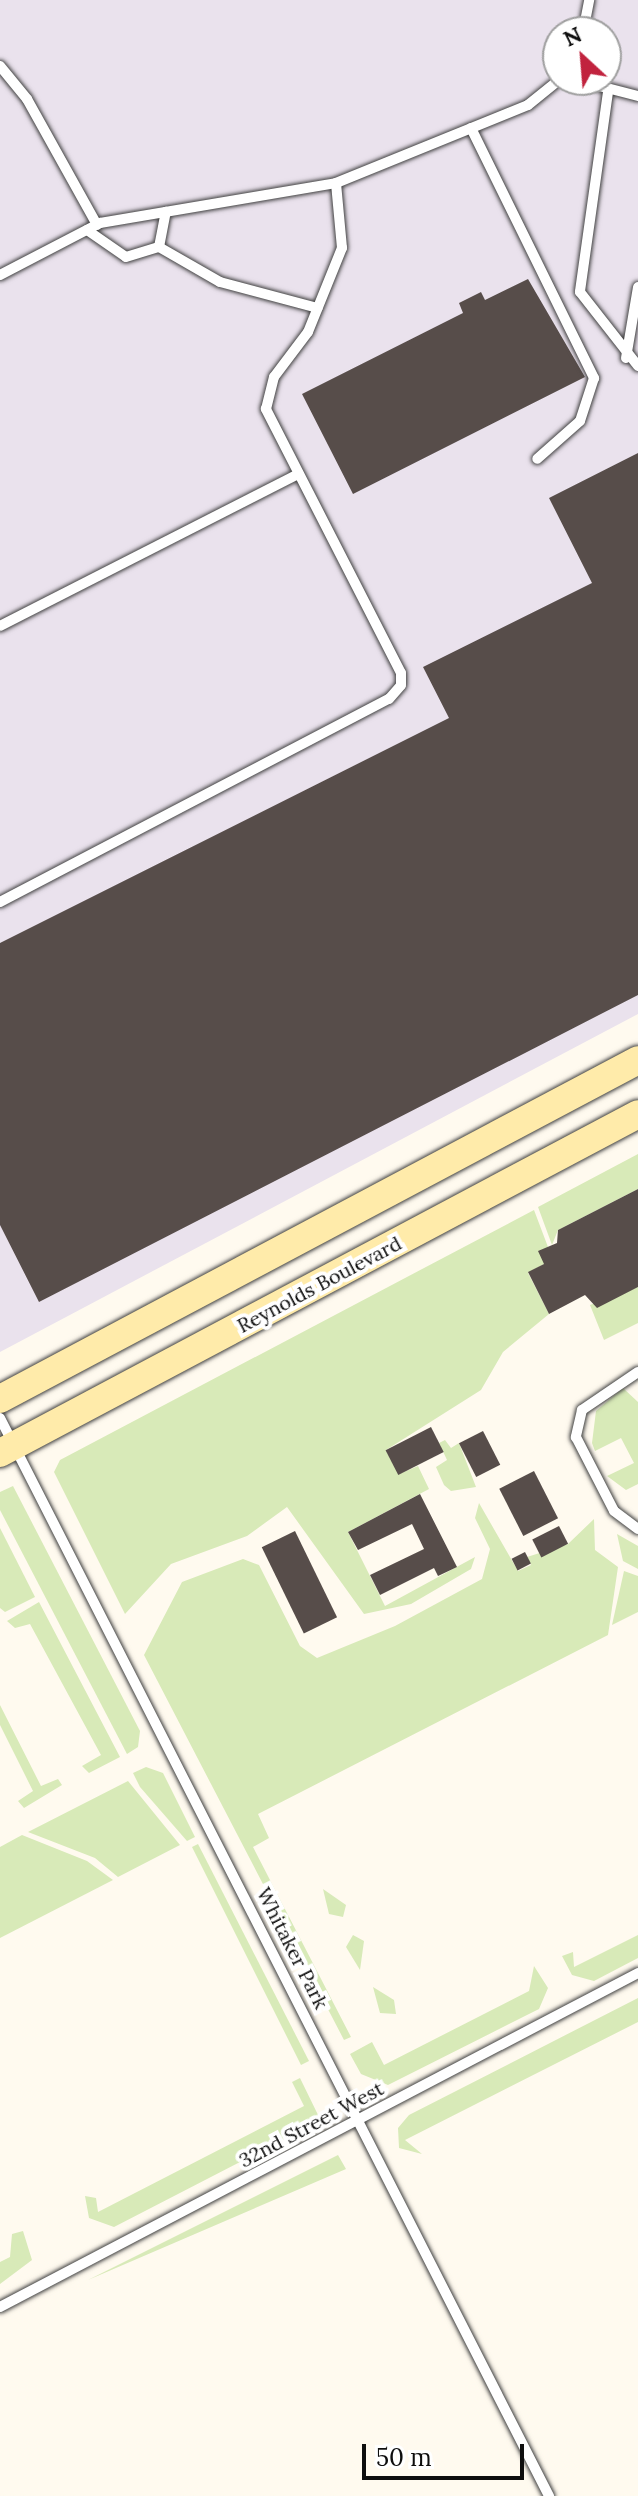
<!DOCTYPE html>
<style>
body{margin:0}
#map{position:relative;width:638px;height:2496px;overflow:hidden;background:#fffaef;font-family:Lora,serif}
div>[style]{position:absolute}
.industrial>*{inset:0;background:#eae2ed}
.green>*{inset:0;background:#d8eab8}
.building>*{inset:0;background:#574d4a;transform-origin:0 0}
.roads{filter:drop-shadow(0 0 2px #414141) drop-shadow(0 0 2px #414141)}
.lane>*{height:10px;margin:-5px;padding:0 5px;transform-origin:5px;border-radius:5px;background:#fff}
.secondary>*{height:28px;margin:-14px;padding:0 14px;transform-origin:14px;border-radius:14px;background:#ffebaa}
span{translate:-50% -50%;white-space:nowrap;text-align:center;line-height:1.15;-webkit-text-stroke:8px #fff;paint-order:stroke}
.street-label{font-size:20px;color:#0e0e0e}
.north{position:absolute;left:542px;top:16px;width:80px;height:80px;box-sizing:border-box;background:#fff;border:2px solid #9f9f9f;border-radius:50%;rotate:334deg;font-size:22px;font-weight:700;line-height:32px;text-align:center;color:#0e0e0e}
.north::after{content:'';display:block;margin:auto;width:28px;height:36px;background:#c1233e;clip-path:polygon(50% 0,100% 100%,50% 72%,0 100%)}
.scale{position:absolute;left:362px;top:2444px;width:162px;height:36px;box-sizing:border-box;border:4px solid #0e0e0e;border-top:0;padding-left:10px;font-size:24px;line-height:28px;white-space:nowrap;color:#0e0e0e;-webkit-text-stroke:6px #fff;paint-order:stroke}
</style>
<div id="map">
<div class="industrial">
<div style="clip-path:polygon(evenodd,0 0,638px 0,638px 1014px,0 1352px,0 0,558px 32px,606px 32px,606px 80px,558px 80px,558px 32px)"></div>
</div>
<div class="green">
<div style="clip-path:polygon(638px 1154px,638px 1189px,558px 1230px,552px 1245px,538px 1207px)"></div>
<div style="clip-path:polygon(534px 1210px,548px 1247px,544px 1264px,528px 1273px,549px 1314px,503px 1352px,481px 1390px,386px 1450px,399px 1474px,418px 1466px,429px 1489px,348px 1532px,385px 1606px,475px 1557px,471px 1569px,411px 1604px,364px 1614px,287px 1507px,247px 1536px,171px 1564px,125px 1614px,54px 1472px,60px 1460px)"></div>
<div style="clip-path:polygon(638px 1287px,638px 1323px,604px 1340px,590px 1305px)"></div>
<div style="clip-path:polygon(623px 1388px,638px 1402px,638px 1484px,626px 1490px,607px 1476px,634px 1463px,621px 1438px,595px 1451px,592px 1443px,596px 1411px)"></div>
<div style="clip-path:polygon(445px 1440px,451px 1448px,459px 1443px,476px 1487px,451px 1491px,444px 1485px,436px 1467px,447px 1460px,439px 1443px)"></div>
<div style="clip-path:polygon(13px 1486px,140px 1731px,138px 1747px,127px 1754px,0 1510px,0 1492px)"></div>
<div style="clip-path:polygon(479px 1503px,518px 1571px,531px 1565px,527px 1557px,568px 1544px,594px 1519px,595px 1550px,618px 1567px,608px 1635px,258px 1814px,269px 1838px,253px 1847px,351px 2037px,344px 2040px,144px 1655px,182px 1582px,243px 1559px,259px 1565px,300px 1646px,317px 1658px,395px 1626px,482px 1579px,490px 1549px,475px 1518px)"></div>
<div style="clip-path:polygon(0 1528px,35px 1597px,5px 1612px,0 1608px)"></div>
<div style="clip-path:polygon(617px 1534px,638px 1546px,638px 1569px,623px 1561px)"></div>
<div style="clip-path:polygon(624px 1571px,638px 1576px,638px 1612px,612px 1625px)"></div>
<div style="clip-path:polygon(39px 1602px,120px 1757px,89px 1773px,82px 1766px,101px 1755px,30px 1624px,15px 1628px,7px 1621px)"></div>
<div style="clip-path:polygon(0 1705px,41px 1786px,58px 1779px,62px 1785px,24px 1808px,18px 1801px,33px 1791px,0 1725px)"></div>
<div style="clip-path:polygon(146px 1767px,163px 1773px,195px 1837px,187px 1841px,140px 1787px,133px 1773px)"></div>
<div style="clip-path:polygon(128px 1781px,180px 1845px,118px 1877px,95px 1858px,28px 1832px)"></div>
<div style="clip-path:polygon(22px 1835px,87px 1861px,113px 1880px,0 1938px,0 1847px)"></div>
<div style="clip-path:polygon(198px 1844px,309px 2061px,301px 2065px,192px 1847px)"></div>
<div style="clip-path:polygon(323px 1889px,346px 1905px,343px 1917px,329px 1914px)"></div>
<div style="clip-path:polygon(353px 1935px,364px 1941px,360px 1970px,346px 1947px)"></div>
<div style="clip-path:polygon(638px 1935px,638px 1958px,594px 1981px,572px 1975px,562px 1956px,573px 1952px,574px 1967px)"></div>
<div style="clip-path:polygon(534px 1966px,548px 1988px,539px 2009px,388px 2085px,361px 2074px,350px 2054px,372px 2042px,384px 2065px,529px 1991px)"></div>
<div style="clip-path:polygon(373px 1987px,394px 2000px,396px 2014px,380px 2013px)"></div>
<div style="clip-path:polygon(638px 1998px,638px 2022px,405px 2140px,422px 2154px,399px 2148px,398px 2128px,409px 2115px)"></div>
<div style="clip-path:polygon(300px 2078px,320px 2119px,314px 2124px,114px 2227px,89px 2218px,85px 2196px,96px 2198px,98px 2212px,304px 2106px,292px 2082px)"></div>
<div style="clip-path:polygon(338px 2155px,346px 2169px,360px 2163px,88px 2280px)"></div>
<div style="clip-path:polygon(23px 2231px,32px 2260px,0 2284px,0 2262px,10px 2257px,12px 2234px)"></div>
</div>
<div class="building">
<div style="clip-path:polygon(528px 279px,585px 377px,353px 494px,302px 394px,463px 313px,459px 303px,481px 292px,485px 300px)"></div>
<div style="clip-path:polygon(638px 453px,638px 995px,39px 1302px,0 1225px,0 943px,449px 718px,423px 667px,592px 583px,549px 498px)"></div>
<div style="clip-path:polygon(638px 1189px,638px 1287px,597px 1308px,585px 1295px,549px 1314px,528px 1272px,544px 1264px,538px 1251px,557px 1243px,558px 1230px)"></div>
<div style="left:431px;top:1427px;width:28px;height:51px;rotate:63deg"></div>
<div style="left:483px;top:1431px;width:38px;height:27px;rotate:63deg"></div>
<div style="left:534px;top:1471px;width:53px;height:39px;rotate:63deg"></div>
<div style="clip-path:polygon(420px 1494px,457px 1567px,438px 1576px,434px 1568px,380px 1595px,370px 1575px,424px 1549px,412px 1524px,358px 1550px,348px 1532px)"></div>
<div style="left:559px;top:1526px;width:20px;height:30px;rotate:63deg"></div>
<div style="left:295px;top:1531px;width:96px;height:37px;rotate:64deg"></div>
<div style="left:525px;top:1552px;width:13px;height:15px;rotate:63deg"></div>
</div>
<div class="roads">
<div class="lane">
<div style="left:583px;top:32px;width:33px;rotate:-79deg"></div>
<div style="left:0;top:66px;width:43px;rotate:50.7deg"></div>
<div style="left:27px;top:99px;width:144px;rotate:60.9deg"></div>
<div style="left:576px;top:80px;width:64px;rotate:14.5deg"></div>
<div style="left:608px;top:92px;width:202px;rotate:98deg"></div>
<div style="left:580px;top:292px;width:94px;rotate:51.9deg"></div>
<div style="left:471px;top:128px;width:279px;rotate:63.8deg"></div>
<div style="left:594px;top:378px;width:45px;rotate:108deg"></div>
<div style="left:580px;top:421px;width:57px;rotate:138.5deg"></div>
<div style="left:87px;top:230px;width:47px;rotate:34.7deg"></div>
<div style="left:126px;top:257px;width:34px;rotate:-17deg"></div>
<div style="left:159px;top:247px;width:36px;rotate:-79deg"></div>
<div style="left:159px;top:247px;width:70px;rotate:29.8deg"></div>
<div style="left:220px;top:282px;width:101px;rotate:14.9deg"></div>
<div style="left:0;top:275px;width:113px;rotate:-27.5deg"></div>
<div style="left:100px;top:223px;width:239px;rotate:-9.6deg"></div>
<div style="left:336px;top:183px;width:207px;rotate:-22.1deg"></div>
<div style="left:528px;top:105px;width:40px;rotate:-39deg"></div>
<div style="left:626px;top:358px;width:72px;rotate:-80.4deg"></div>
<div style="left:0;top:626px;width:335px;rotate:-27deg"></div>
<div style="left:0;top:902px;width:439px;rotate:-27.6deg"></div>
<div style="left:389px;top:699px;width:18px;rotate:-49deg"></div>
<div style="left:401px;top:685px;width:12px;rotate:-90deg"></div>
<div style="left:401px;top:673px;width:297px;rotate:-117.1deg"></div>
<div style="left:266px;top:409px;width:33px;rotate:-76deg"></div>
<div style="left:274px;top:377px;width:56px;rotate:-52.9deg"></div>
<div style="left:308px;top:332px;width:91px;rotate:-68deg"></div>
<div style="left:342px;top:248px;width:65px;rotate:-95.3deg"></div>
<div style="left:638px;top:1372px;width:68px;rotate:145.8deg"></div>
<div style="left:582px;top:1410px;width:28px;rotate:103deg"></div>
<div style="left:576px;top:1437px;width:83px;rotate:62.8deg"></div>
<div style="left:614px;top:1511px;width:30px;rotate:37deg"></div>
<div style="left:0;top:1418px;width:1210px;rotate:63.01deg"></div>
<div style="left:0;top:2307px;width:720px;rotate:-27.63deg"></div>
</div>
<div class="secondary">
<div style="left:0;top:1399px;width:722px;rotate:-27.98deg"></div>
<div style="left:0;top:1453px;width:722px;rotate:-27.98deg"></div>
</div>
</div>
<div class="street-label">
<span style="left:319px;top:1284px;rotate:-28deg">Reynolds Boulevard</span>
<span style="left:293px;top:1948px;rotate:63deg">Whitaker Park</span>
<span style="left:311px;top:2124px;rotate:-28deg">32nd Street West</span>
</div>
<div class="north">N</div>
<div class="scale">50 m</div>
</div>
